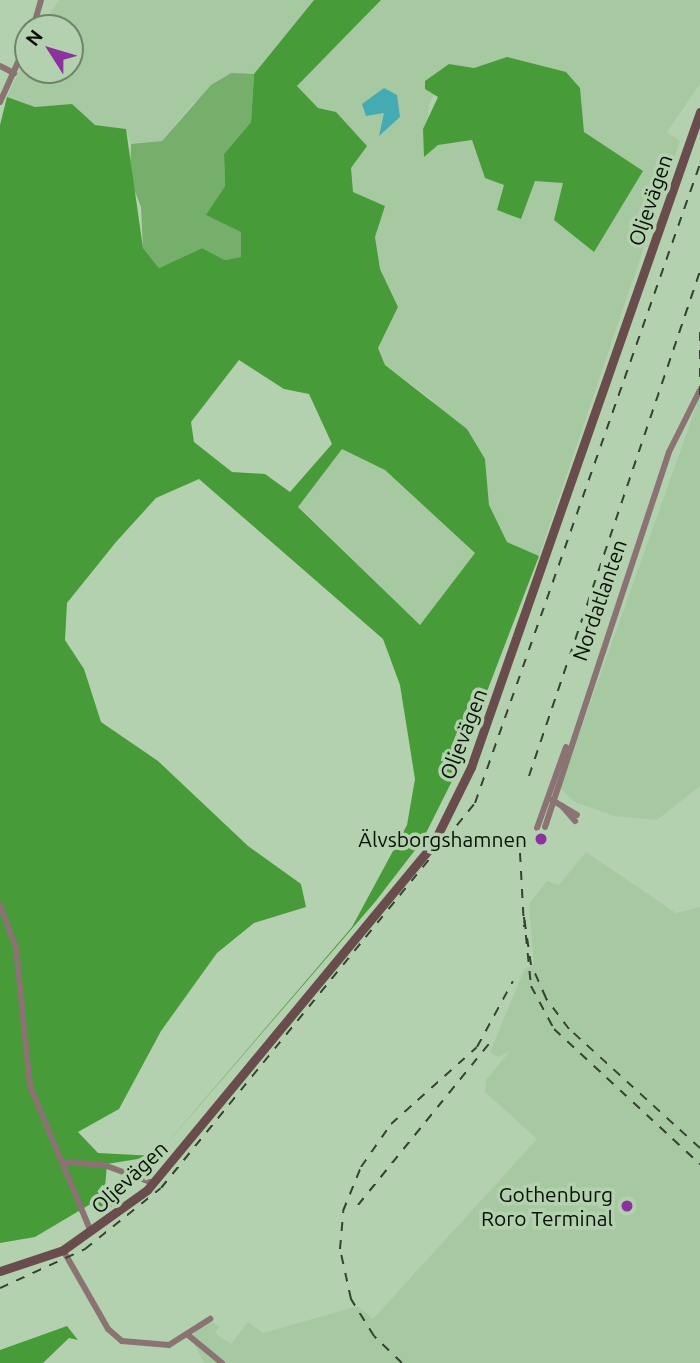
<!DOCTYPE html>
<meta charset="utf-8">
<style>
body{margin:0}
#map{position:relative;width:700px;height:1363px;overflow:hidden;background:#b4d1af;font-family:Ubuntu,sans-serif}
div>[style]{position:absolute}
.built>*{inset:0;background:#a7c9a1}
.green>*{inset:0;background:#76ae6b}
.forest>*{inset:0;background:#489b39}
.water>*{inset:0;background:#44abb2}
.street>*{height:6px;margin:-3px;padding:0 3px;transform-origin:3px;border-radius:3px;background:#897473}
.secondary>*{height:9px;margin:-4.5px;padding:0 4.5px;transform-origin:4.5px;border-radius:4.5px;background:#694d4c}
.rail>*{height:2px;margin-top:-1px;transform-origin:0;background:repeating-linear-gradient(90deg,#344231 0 9px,transparent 0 18px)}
.dots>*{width:19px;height:19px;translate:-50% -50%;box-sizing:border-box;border:4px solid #b4d1af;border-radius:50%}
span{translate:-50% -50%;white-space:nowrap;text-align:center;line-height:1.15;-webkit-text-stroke:7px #b4d1af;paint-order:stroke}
.street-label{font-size:21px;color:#071005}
.poi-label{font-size:21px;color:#071005}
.right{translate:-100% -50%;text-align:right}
.north{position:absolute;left:14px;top:14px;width:70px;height:70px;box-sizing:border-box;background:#b4d1af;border:2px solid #6f846b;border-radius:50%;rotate:307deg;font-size:19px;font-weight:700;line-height:28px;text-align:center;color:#071005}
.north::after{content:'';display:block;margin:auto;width:24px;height:32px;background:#8c329d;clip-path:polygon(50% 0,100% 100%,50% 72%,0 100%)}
</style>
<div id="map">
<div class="built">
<div style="clip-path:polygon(59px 0,314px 0,254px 74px,193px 103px,162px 141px,131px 144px,126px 129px,95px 125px,72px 104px,35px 107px,7px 97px,28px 53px,28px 70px,70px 70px,70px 28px,40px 28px)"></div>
<div style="clip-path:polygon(evenodd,381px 0,700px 0,700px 84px,667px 132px,680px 141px,539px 556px,507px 542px,489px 505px,485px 459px,431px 399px,385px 365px,378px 348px,398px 307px,380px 269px,375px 237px,385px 206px,353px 192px,336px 113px,318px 108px,297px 86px,381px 0,508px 57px,580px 88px,584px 132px,564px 183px,535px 181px,521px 219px,497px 210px,504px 184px,485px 178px,472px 140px,437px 145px,424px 156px,429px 105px,449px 64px,474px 68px,508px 57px)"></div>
<div style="clip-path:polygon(700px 396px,700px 786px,657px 820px,614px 816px,575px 802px,560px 788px)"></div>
<div style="clip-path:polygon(341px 448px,385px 470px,475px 553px,420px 625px,298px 506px)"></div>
<div style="clip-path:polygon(586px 852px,676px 913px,700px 907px,700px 1363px,204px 1363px,191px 1338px,205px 1319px,220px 1326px,215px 1333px,231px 1344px,248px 1322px,263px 1333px,358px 1306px,373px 1319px,537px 1139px,485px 1092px,486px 1080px,509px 1052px,498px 1057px,490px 1052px,524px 970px,534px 964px,529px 904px,547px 881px,559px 885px)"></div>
</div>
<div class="green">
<div style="clip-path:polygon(231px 73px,254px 74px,251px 122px,224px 154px,225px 186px,207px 215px,241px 231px,242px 257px,225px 260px,202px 248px,159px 268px,143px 248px,141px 207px,130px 179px,131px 144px,162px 141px,211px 85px)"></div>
</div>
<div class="forest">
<div style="clip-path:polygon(evenodd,314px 0,381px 0,297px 86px,318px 108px,336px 112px,367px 146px,351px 168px,353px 192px,385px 206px,375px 237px,380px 269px,398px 307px,378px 348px,385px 365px,467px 429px,485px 459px,489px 505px,507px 542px,539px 556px,455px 775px,422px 841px,375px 902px,156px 1156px,107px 1164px,105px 1188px,118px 1201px,103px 1214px,94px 1202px,35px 1237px,0 1243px,0 125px,7px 97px,35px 107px,72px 104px,95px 125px,126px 129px,143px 248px,159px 268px,202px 248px,225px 260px,241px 257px,241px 232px,206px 215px,225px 186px,224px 154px,251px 122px,254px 74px,314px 0,239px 360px,284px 389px,309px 394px,332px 444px,290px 492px,265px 474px,232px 472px,194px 442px,191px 422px,239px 360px,314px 0,342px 449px,385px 470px,475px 553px,420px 625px,298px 507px,342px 449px,314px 0,199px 479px,383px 639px,400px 685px,415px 779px,407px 825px,352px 927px,156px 1156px,98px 1153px,78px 1132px,119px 1109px,161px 1031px,217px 953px,254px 923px,306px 907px,301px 884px,248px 846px,158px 761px,101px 722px,84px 669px,65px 640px,67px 603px,116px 542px,156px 498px,199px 479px)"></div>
<div style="clip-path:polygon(507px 57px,566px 72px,580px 88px,584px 132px,643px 171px,594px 252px,554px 220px,563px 183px,535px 181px,521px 219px,497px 210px,504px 185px,485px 178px,472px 140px,438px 145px,424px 157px,423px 129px,438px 97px,425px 89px,425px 81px,449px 64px,474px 68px)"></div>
<div style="clip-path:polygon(67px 1326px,78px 1340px,69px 1338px,43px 1363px,0 1363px,0 1350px)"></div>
</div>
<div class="water">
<div style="clip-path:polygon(384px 88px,397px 95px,400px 117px,379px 136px,384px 113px,366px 116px,362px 104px)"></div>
</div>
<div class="street">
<div style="left:33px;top:28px;width:29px;rotate:-74deg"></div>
<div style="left:0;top:66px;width:16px;rotate:27deg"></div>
<div style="left:0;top:102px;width:68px;rotate:-65.7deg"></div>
<div style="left:552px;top:800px;width:29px;rotate:31deg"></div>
<div style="left:562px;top:806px;width:20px;rotate:49deg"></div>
<div style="left:545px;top:827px;width:395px;rotate:-71.7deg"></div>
<div style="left:669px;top:452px;width:69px;rotate:-63.4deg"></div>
<div style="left:537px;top:828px;width:86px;rotate:-70.3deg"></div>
<div style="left:0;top:905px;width:46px;rotate:69.6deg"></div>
<div style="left:16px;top:948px;width:139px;rotate:84.2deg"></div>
<div style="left:30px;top:1086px;width:158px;rotate:67.3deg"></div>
<div style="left:64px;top:1162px;width:40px;rotate:4.3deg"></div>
<div style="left:104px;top:1165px;width:52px;rotate:20.2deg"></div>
<div style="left:63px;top:1250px;width:91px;rotate:60.3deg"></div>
<div style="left:108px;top:1329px;width:18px;rotate:41deg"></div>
<div style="left:122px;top:1341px;width:47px;rotate:4.9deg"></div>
<div style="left:169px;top:1345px;width:49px;rotate:-32.4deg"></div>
<div style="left:188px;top:1335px;width:44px;rotate:39.5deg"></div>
</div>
<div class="secondary">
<div style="left:0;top:1271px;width:66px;rotate:-18.4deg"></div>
<div style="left:63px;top:1250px;width:103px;rotate:-35.5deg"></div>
<div style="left:147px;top:1190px;width:449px;rotate:-50.4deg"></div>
<div style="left:433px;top:844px;width:86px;rotate:-63.7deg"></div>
<div style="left:471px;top:767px;width:694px;rotate:-70.73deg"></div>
</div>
<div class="rail">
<div style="left:700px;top:332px;width:72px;rotate:90deg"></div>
<div style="left:529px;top:776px;width:533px;rotate:-71.29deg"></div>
<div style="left:520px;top:853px;width:74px;rotate:86.9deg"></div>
<div style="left:700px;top:1148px;width:177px;rotate:-137.7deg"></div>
<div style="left:569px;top:1029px;width:39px;rotate:-127deg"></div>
<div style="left:546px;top:998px;width:36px;rotate:-114deg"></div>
<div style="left:531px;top:965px;width:49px;rotate:-98.3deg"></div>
<div style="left:524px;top:917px;width:69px;rotate:84.2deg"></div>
<div style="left:531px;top:986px;width:49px;rotate:61.9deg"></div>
<div style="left:554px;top:1029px;width:199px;rotate:42.8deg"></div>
<div style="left:358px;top:1205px;width:213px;rotate:-50.9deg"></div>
<div style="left:0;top:1288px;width:94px;rotate:-24.6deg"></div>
<div style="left:85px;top:1249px;width:97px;rotate:-38.8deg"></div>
<div style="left:161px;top:1188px;width:497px;rotate:-50.8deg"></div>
<div style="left:475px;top:803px;width:677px;rotate:-70.6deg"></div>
<div style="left:402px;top:1363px;width:39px;rotate:-136deg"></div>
<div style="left:374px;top:1336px;width:44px;rotate:-121.9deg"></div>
<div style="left:351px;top:1299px;width:51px;rotate:-102.4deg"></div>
<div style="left:340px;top:1249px;width:38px;rotate:-85deg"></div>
<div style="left:343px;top:1211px;width:48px;rotate:-67.8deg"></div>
<div style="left:361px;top:1167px;width:52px;rotate:-55.1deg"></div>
<div style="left:391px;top:1124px;width:115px;rotate:-41.8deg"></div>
<div style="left:477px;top:1047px;width:75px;rotate:-61.4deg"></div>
</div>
<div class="dots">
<div style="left:541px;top:839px;background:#8c329d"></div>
<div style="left:627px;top:1206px;background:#8c329d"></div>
</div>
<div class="street-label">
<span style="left:650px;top:200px;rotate:-71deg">Oljevägen</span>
<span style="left:599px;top:600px;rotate:-71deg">Nordatlanten</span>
<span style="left:463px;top:734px;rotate:-69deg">Oljevägen</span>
<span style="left:129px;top:1177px;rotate:-43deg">Oljevägen</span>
</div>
<div class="poi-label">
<span class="right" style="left:527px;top:839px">Älvsborgshamnen</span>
<span class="right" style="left:613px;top:1206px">Gothenburg<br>Roro Terminal</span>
</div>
<div class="north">N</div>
</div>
